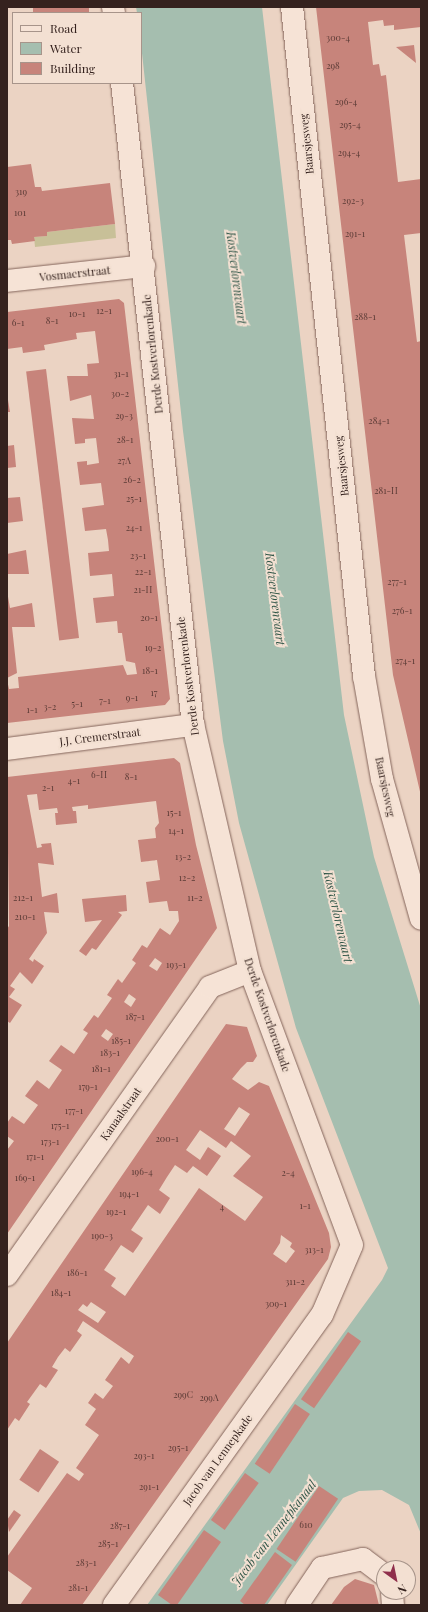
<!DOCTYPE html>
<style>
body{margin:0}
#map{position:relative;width:428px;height:1612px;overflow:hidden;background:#ebd3c3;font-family:"Playfair Display",serif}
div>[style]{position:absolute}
.green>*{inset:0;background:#c8c098}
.water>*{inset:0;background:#a5beaf}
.building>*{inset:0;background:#c7847b;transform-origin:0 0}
.roads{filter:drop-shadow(0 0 1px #84655b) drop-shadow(0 0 1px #84655b)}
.minor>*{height:22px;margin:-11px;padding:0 11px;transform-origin:11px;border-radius:11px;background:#f6e3d6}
span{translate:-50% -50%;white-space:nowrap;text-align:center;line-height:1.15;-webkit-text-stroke:4px #f3e0d2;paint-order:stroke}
.number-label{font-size:9px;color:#5a3a35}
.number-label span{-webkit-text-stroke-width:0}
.street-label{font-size:11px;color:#35221e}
.water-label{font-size:12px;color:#2e5446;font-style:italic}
.frame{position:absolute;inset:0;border:8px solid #35221e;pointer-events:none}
.legend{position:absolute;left:12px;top:12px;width:130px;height:72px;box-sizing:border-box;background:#f3e0d2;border:1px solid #a7948a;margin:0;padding:5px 7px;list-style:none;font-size:12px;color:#35221e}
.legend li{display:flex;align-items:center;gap:8px;height:20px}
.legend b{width:20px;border:1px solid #a7948a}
.north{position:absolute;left:376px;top:1560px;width:40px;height:40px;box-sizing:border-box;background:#f3e0d2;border:1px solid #a7948a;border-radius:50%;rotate:147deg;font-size:11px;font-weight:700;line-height:16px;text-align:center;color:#35221e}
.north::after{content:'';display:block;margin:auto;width:14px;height:18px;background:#8f2f4c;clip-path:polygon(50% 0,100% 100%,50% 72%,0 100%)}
</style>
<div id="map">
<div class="green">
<div style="clip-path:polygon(115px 224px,116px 238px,35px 247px,34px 237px,47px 236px,47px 232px)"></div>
</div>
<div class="water">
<div style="clip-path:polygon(136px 7px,262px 7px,344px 715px,374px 857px,421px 1009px,421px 1534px,409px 1505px,382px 1490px,359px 1491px,343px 1498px,267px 1605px,147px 1605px,382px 1280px,388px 1268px,296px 1028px,239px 823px,223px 741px,183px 431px,141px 44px,141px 13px,137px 13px)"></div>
</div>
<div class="building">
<div style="left:33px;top:7px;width:56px;height:6px"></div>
<div style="clip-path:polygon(316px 7px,421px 7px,421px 27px,394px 30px,394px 25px,384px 26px,383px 20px,368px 22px,373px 65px,379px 64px,381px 76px,386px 75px,398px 182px,421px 179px,421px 233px,404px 235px,417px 342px,421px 341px,421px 796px,393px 675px)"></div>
<div style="clip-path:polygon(414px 45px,416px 63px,396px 47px,406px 46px)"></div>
<div style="clip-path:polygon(31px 164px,35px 187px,41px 187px,42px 191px,110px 183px,115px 224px,47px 232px,47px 236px,34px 237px,35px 241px,12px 244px,11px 240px,7px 240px,7px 167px)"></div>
<div style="clip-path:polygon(119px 299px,124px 303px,170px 699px,165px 705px,7px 723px,7px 680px,9px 689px,19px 688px,18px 677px,123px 665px,127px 675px,137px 674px,135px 663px,126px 661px,122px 633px,118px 633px,117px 621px,96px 623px,93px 598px,114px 596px,112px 574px,90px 576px,88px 553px,109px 551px,108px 540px,106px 529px,85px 531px,82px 508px,104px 505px,101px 483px,80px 485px,77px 462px,87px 461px,87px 465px,99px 463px,96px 438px,85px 439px,85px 443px,75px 444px,72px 418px,94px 419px,91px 395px,70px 401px,67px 376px,88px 376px,87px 364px,99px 363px,95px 331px,76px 333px,77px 339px,44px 345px,45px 350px,23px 353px,22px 347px,7px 349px,7px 312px)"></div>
<div style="left:46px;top:369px;width:271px;height:20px;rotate:83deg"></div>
<div style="clip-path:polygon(7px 394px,10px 412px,7px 412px)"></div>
<div style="clip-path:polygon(14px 445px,16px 467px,7px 468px,7px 446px)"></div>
<div style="clip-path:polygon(20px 497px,23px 521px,7px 523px,7px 498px)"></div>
<div style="clip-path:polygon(26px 550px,29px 574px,7px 574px,7px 554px)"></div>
<div style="clip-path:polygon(7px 591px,10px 608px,32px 603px,35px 627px,12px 627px,17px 673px,7px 678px)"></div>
<div style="clip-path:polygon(evenodd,174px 758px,180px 763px,196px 845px,217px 928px,7px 1234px,7px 1150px,14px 1141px,7px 1136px,7px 1123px,12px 1116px,24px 1124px,38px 1105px,25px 1096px,37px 1080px,49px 1089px,62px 1070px,49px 1061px,61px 1045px,74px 1054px,88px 1033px,83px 1030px,94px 1015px,98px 1018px,112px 998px,107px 995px,118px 979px,122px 983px,136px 963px,132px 960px,142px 945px,147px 948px,160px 928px,170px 935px,179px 921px,178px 911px,169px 911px,167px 901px,149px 903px,146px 882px,160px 880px,157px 860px,141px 862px,138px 840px,156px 838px,155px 828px,159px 823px,156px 801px,88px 809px,88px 805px,72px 807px,73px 811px,76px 811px,77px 823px,56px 825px,55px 813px,58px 813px,57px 808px,39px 810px,37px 794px,27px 795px,37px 848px,42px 847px,41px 844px,51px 843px,54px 865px,38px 863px,42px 897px,57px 893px,59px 913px,44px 912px,47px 933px,29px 959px,33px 962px,34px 959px,44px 966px,32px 984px,20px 972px,10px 986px,15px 989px,9px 997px,22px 1005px,10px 1023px,7px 1021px,7px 929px,9px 926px,7px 777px,174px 758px,155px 958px,162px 963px,157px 971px,149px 966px,155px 958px,174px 758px,129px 994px,136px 999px,131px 1007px,124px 1002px,129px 994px,174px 758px,106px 1029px,113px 1034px,108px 1041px,101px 1036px,106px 1029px)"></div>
<div style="clip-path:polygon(126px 895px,127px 911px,118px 912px,122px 915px,96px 950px,92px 948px,86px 956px,79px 951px,102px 920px,85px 922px,82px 899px)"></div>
<div style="clip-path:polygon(evenodd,226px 1024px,247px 1027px,257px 1056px,253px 1062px,247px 1062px,241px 1068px,232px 1079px,248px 1090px,259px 1082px,269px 1086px,329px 1233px,331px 1247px,328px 1259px,82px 1605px,20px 1605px,32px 1588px,7px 1570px,7px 1557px,67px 1473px,79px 1481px,84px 1474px,76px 1468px,99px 1435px,85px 1425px,96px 1409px,88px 1403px,95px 1393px,103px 1399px,113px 1386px,105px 1380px,121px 1357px,129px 1364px,134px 1356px,83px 1321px,77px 1331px,82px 1335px,70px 1352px,65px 1348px,58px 1357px,52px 1367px,58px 1370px,46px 1388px,40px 1384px,27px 1402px,30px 1404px,19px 1421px,15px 1418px,7px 1430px,7px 1343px,226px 1024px,239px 1107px,250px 1114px,235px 1136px,224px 1129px,239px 1107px,226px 1024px,200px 1130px,226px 1148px,231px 1141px,251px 1156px,233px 1176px,263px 1197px,245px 1221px,199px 1188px,125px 1296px,111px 1286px,116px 1278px,104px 1270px,121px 1245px,133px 1253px,138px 1246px,143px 1238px,131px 1230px,148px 1205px,160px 1214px,170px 1198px,159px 1190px,167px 1177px,175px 1165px,187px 1173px,193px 1166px,207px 1176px,221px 1156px,208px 1147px,200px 1160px,186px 1150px,200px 1130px,226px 1024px,281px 1235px,292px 1243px,290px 1247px,295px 1251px,286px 1263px,273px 1254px,280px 1243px,281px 1235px,226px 1024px,91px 1302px,106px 1312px,98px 1323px,78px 1310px,83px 1304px,87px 1307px,91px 1302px)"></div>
<div style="left:348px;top:1332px;width:16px;height:82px;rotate:35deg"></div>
<div style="left:295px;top:1404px;width:18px;height:72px;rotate:34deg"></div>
<div style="left:40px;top:1449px;width:23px;height:37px;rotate:34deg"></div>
<div style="left:245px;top:1473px;width:17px;height:58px;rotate:36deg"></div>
<div style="left:319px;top:1486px;width:23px;height:76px;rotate:34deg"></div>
<div style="clip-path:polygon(14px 1510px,21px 1515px,9px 1532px,7px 1520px)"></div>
<div style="clip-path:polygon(204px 1530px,221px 1542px,177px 1605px,172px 1605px,158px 1595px)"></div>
<div style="clip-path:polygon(275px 1552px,292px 1565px,264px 1605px,245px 1605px,240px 1601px)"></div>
<div style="clip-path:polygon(355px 1579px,374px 1585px,379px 1605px,331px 1605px,344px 1587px)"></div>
</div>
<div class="roads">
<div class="minor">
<div style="left:113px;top:7px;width:6px;rotate:81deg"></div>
<div style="left:292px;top:7px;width:673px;rotate:83.86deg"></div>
<div style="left:364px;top:676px;width:105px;rotate:80.1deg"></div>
<div style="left:382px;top:779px;width:145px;rotate:74.4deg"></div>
<div style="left:7px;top:281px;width:138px;rotate:-6.2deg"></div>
<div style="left:7px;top:749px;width:188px;rotate:-7.4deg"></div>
<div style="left:7px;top:1275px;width:352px;rotate:-54.8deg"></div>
<div style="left:210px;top:987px;width:43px;rotate:-21.8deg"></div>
<div style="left:392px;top:1592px;width:13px;rotate:86deg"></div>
<div style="left:114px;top:1605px;width:357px;rotate:-54.4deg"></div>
<div style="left:322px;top:1315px;width:76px;rotate:-66.8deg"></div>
<div style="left:352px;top:1245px;width:292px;rotate:-110.4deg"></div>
<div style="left:250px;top:971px;width:253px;rotate:-103deg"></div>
<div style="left:193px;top:725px;width:646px;rotate:-96.31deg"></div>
<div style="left:297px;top:1605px;width:45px;rotate:-56deg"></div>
<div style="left:322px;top:1568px;width:42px;rotate:-12.4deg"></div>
<div style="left:363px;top:1559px;width:26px;rotate:37deg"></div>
</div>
</div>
<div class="number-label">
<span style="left:338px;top:37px">300-4</span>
<span style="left:333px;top:65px">298</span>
<span style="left:346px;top:101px">296-4</span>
<span style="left:350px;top:124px">295-4</span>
<span style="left:349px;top:152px">294-4</span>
<span style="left:21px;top:191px">319</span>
<span style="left:353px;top:200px">292-3</span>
<span style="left:20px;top:212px">101</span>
<span style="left:355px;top:233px">291-1</span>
<span style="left:104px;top:310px">12-1</span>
<span style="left:77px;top:313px">10-1</span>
<span style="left:365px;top:316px">288-1</span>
<span style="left:52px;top:320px">8-1</span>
<span style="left:18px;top:322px">6-1</span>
<span style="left:121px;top:373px">31-1</span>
<span style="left:120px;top:393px">30-2</span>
<span style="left:124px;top:415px">29-3</span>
<span style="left:379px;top:420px">284-1</span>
<span style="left:125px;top:439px">28-1</span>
<span style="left:124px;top:460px">27A</span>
<span style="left:132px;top:479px">26-2</span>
<span style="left:386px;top:490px">281-H</span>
<span style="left:134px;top:498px">25-1</span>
<span style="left:134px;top:527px">24-1</span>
<span style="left:138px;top:555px">23-1</span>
<span style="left:143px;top:571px">22-1</span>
<span style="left:397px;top:581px">277-1</span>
<span style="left:143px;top:589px">21-H</span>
<span style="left:402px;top:610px">276-1</span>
<span style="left:149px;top:617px">20-1</span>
<span style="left:153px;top:647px">19-2</span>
<span style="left:405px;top:660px">274-1</span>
<span style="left:150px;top:670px">18-1</span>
<span style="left:154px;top:692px">17</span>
<span style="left:132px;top:697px">9-1</span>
<span style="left:105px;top:700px">7-1</span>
<span style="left:77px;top:703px">5-1</span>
<span style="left:50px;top:706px">3-2</span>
<span style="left:32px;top:709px">1-1</span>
<span style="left:99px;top:774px">6-H</span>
<span style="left:131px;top:776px">8-1</span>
<span style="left:74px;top:780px">4-1</span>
<span style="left:48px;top:787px">2-1</span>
<span style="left:174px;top:812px">15-1</span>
<span style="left:176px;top:830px">14-1</span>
<span style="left:183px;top:856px">13-2</span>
<span style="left:187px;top:877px">12-2</span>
<span style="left:23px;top:897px">212-1</span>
<span style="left:195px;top:897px">11-2</span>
<span style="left:25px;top:916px">210-1</span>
<span style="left:176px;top:964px">193-1</span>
<span style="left:135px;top:1016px">187-1</span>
<span style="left:121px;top:1040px">185-1</span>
<span style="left:110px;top:1052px">183-1</span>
<span style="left:101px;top:1068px">181-1</span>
<span style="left:88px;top:1086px">179-1</span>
<span style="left:74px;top:1110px">177-1</span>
<span style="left:60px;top:1125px">175-1</span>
<span style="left:167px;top:1138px">200-1</span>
<span style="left:50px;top:1141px">173-1</span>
<span style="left:35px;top:1156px">171-1</span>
<span style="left:142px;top:1171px">196-4</span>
<span style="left:288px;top:1172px">2-4</span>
<span style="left:25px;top:1177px">169-1</span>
<span style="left:129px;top:1193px">194-1</span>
<span style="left:305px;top:1205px">1-1</span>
<span style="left:222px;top:1206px">4</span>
<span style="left:116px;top:1211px">192-1</span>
<span style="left:102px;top:1235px">190-3</span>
<span style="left:314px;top:1249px">313-1</span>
<span style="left:77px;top:1272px">186-1</span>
<span style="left:295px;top:1281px">311-2</span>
<span style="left:61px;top:1292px">184-1</span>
<span style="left:276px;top:1303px">309-1</span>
<span style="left:183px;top:1394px">299C</span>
<span style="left:209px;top:1397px">299A</span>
<span style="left:178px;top:1447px">295-1</span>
<span style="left:144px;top:1455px">293-1</span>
<span style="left:149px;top:1486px">291-1</span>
<span style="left:306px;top:1524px">610</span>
<span style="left:120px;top:1525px">287-1</span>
<span style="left:108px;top:1543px">285-1</span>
<span style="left:86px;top:1562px">283-1</span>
<span style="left:78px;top:1587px">281-1</span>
</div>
<div class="street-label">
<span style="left:307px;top:144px;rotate:-96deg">Baarsjesweg</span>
<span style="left:75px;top:274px;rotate:-6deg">Vosmaerstraat</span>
<span style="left:153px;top:354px;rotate:-96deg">Derde Kostverlorenkade</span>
<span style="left:342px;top:466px;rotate:-96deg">Baarsjesweg</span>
<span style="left:188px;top:676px;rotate:-97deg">Derde Kostverlorenkade</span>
<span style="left:100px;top:737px;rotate:-7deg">J.J. Cremerstraat</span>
<span style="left:385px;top:787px;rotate:78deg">Baarsjesweg</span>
<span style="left:267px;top:1015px;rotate:71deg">Derde Kostverlorenkade</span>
<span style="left:121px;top:1114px;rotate:-55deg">Kanaalstraat</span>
<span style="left:218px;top:1460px;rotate:-54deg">Jacob van Lennepkade</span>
</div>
<div class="water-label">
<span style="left:236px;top:278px;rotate:83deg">Kostverlorenvaart</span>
<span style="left:275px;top:599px;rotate:83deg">Kostverlorenvaart</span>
<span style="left:338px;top:917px;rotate:77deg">Kostverlorenvaart</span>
<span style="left:274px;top:1533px;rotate:-52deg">Jacob van Lennepkanaal</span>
</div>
<div class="frame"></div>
<ul class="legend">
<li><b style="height:5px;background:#f6e3d6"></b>Road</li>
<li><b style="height:11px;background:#a5beaf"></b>Water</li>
<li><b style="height:11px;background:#c7847b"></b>Building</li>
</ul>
<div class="north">N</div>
</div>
